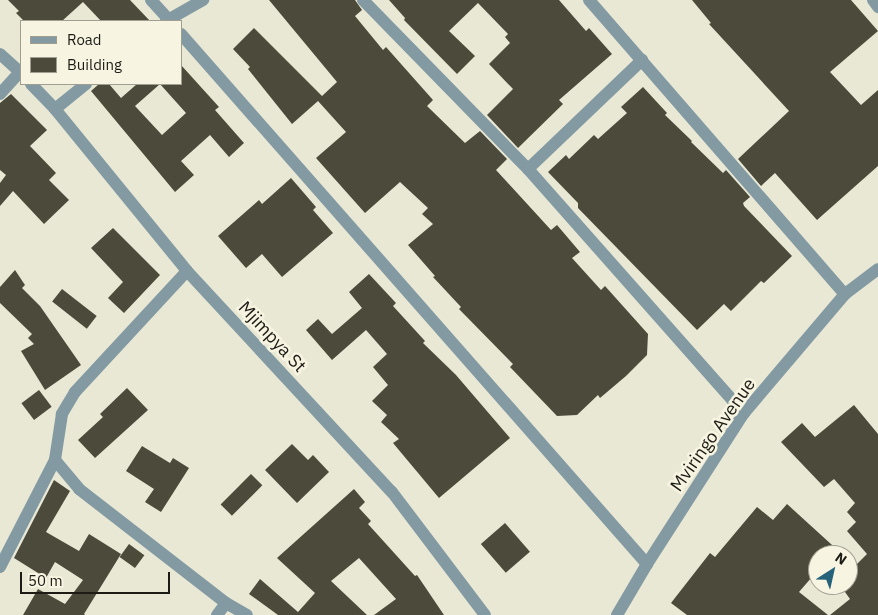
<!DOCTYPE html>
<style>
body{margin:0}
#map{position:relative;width:878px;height:615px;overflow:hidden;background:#e9e8d5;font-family:"IBM Plex Sans",sans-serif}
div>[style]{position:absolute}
.building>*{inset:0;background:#4c4a3a;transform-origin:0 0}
.street>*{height:12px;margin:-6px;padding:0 6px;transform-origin:6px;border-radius:6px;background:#839aa3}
span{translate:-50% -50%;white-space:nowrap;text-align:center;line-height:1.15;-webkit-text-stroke:5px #f7f5e2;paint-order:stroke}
.street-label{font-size:18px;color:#1c1b14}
.legend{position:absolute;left:20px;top:20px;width:162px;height:65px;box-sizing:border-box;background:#f7f5e2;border:1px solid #9f9e90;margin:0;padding:6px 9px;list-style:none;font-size:15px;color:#1c1b14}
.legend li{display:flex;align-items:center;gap:10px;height:25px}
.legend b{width:25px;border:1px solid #9f9e90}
.north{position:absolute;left:808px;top:545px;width:50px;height:50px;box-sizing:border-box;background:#f7f5e2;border:1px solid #9f9e90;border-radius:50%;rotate:35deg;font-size:14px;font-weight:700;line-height:20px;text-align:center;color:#1c1b14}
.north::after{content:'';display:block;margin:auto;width:18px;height:22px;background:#26637a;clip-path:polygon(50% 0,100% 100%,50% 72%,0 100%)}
.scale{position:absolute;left:20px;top:572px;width:150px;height:22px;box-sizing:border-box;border:2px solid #1c1b14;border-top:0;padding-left:6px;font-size:15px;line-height:18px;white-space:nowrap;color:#1c1b14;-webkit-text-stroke:4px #f7f5e2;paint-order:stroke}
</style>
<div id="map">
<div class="building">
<div style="clip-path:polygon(8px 0,130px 0,150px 21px,101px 21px,83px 2px,62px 21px,24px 21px,16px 13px,19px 11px)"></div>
<div style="clip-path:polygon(269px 0,355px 0,362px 10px,355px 16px,383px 50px,386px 47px,433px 100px,427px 106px,465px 143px,480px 131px,507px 159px,496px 170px,551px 230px,557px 225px,580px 252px,572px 258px,601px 290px,605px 286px,648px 334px,647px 355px,626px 376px,600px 398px,598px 395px,577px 415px,557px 416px,510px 367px,513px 364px,459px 309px,461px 307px,433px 277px,435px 276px,408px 245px,433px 224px,422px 214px,428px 208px,400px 182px,365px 213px,316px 158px,346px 132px,318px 101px,292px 124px,248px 69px,250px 67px,233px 49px,254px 28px,322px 96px,337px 82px)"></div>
<div style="clip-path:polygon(389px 0,559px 0,586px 31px,589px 28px,612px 54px,559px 100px,563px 104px,518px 148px,487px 115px,513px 89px,489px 64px,510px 43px,505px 37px,508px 34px,478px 3px,449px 31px,475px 56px,457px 74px,404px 20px,405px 18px)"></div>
<div style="clip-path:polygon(692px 0,851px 0,878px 31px,830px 72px,861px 105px,878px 90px,878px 166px,817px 220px,775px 173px,761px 186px,738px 159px,789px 111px,709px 24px,711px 23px)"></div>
<div style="clip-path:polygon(181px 65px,219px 107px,215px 110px,244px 143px,229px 157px,210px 135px,181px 161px,194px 175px,175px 192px,91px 91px,99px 84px,109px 84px,121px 98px,137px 84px,160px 84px,135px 106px,162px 135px,186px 113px,160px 84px,181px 84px)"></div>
<div style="clip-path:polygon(643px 87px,667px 113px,665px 115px,692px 141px,691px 142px,723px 173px,726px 170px,750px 197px,743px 203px,744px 206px,792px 256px,764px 283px,761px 281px,731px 311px,724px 304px,697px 330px,578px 208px,578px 203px,548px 172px,566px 155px,569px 159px,594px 135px,598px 139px,627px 113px,621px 107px)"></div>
<div style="clip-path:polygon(11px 94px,47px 130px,30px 146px,56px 173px,49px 180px,69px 200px,44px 224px,13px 191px,0 206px,0 183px,6px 175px,0 170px,0 103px)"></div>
<div style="clip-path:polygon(291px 178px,316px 207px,313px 210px,333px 233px,282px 277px,262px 254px,246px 268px,218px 236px,259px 200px,262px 204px)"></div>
<div style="clip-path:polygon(113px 228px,160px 275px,124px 313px,108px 298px,123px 282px,91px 248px)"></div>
<div style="clip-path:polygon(15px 270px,25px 285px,22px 288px,40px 306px,81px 365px,45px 390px,21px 351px,34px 344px,28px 338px,32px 334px,0 303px,0 287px)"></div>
<div style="clip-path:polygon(369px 274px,396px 303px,393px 306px,425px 341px,423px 343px,456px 375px,510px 438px,439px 498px,393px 443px,399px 439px,381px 422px,387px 415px,372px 401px,388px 385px,373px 367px,387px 354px,366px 330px,332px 360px,306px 330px,318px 319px,332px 334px,362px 308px,349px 292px)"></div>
<div style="left:62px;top:289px;width:44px;height:16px;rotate:38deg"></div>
<div style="clip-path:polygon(127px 388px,148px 410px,95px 458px,78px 440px,103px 417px,100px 414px)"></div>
<div style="left:39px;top:390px;width:21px;height:22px;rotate:53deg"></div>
<div style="clip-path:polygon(854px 405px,878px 434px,878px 615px,830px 615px,850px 599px,840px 585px,848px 585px,848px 573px,867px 554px,847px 531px,856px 522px,847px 512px,855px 503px,834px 479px,824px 487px,781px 442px,802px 423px,815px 437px)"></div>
<div style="clip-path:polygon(292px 444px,308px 460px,313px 455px,329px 472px,297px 503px,265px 470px)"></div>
<div style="clip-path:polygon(142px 446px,170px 463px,173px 458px,189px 468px,161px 512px,145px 502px,154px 489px,126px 471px)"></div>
<div style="left:251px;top:474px;width:16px;height:43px;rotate:45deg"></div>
<div style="clip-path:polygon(54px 480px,70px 491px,46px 532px,79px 551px,89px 534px,121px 554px,84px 614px,85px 615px,23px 615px,38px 589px,65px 604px,83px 580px,55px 562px,46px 578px,14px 558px)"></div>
<div style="clip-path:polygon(354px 489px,365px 502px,359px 508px,371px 521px,368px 524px,415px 576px,417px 575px,444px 615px,374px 615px,396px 599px,359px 558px,331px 581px,367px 615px,278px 615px,249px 594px,260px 579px,298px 612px,315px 593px,277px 558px)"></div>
<div style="clip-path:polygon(787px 504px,843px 555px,818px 555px,818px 570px,799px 592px,828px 615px,687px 615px,671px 603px,710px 553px,715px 557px,757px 507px,773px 520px)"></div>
<div style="left:505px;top:523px;width:38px;height:32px;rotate:49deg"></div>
<div style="left:129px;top:544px;width:19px;height:16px;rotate:36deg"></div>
</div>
<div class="street">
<div style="left:151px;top:0;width:28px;rotate:48deg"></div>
<div style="left:363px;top:0;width:236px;rotate:45.7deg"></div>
<div style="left:528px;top:169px;width:326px;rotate:48.5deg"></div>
<div style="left:589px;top:0;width:390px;rotate:49deg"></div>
<div style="left:873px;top:0;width:9px;rotate:54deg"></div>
<div style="left:166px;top:21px;width:43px;rotate:-29.6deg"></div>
<div style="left:181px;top:34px;width:706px;rotate:48.68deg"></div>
<div style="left:0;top:54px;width:28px;rotate:42deg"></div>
<div style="left:31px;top:84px;width:35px;rotate:46deg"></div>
<div style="left:55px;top:109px;width:209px;rotate:50.8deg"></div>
<div style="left:187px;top:271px;width:301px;rotate:47.2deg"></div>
<div style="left:392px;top:492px;width:154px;rotate:52.9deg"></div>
<div style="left:0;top:94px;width:30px;rotate:-48deg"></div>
<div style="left:55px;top:109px;width:40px;rotate:-39deg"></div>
<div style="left:528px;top:169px;width:158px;rotate:-43.7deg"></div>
<div style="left:187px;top:271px;width:165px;rotate:132.8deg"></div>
<div style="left:75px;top:392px;width:26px;rotate:121deg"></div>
<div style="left:62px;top:414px;width:47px;rotate:98.7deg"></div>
<div style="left:55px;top:460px;width:38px;rotate:50deg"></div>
<div style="left:79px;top:489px;width:186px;rotate:37.8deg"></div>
<div style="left:226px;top:603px;width:24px;rotate:30deg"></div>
<div style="left:0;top:567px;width:120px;rotate:-62.8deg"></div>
<div style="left:217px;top:615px;width:15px;rotate:-53deg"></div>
<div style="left:617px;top:615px;width:59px;rotate:-59.5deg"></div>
<div style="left:647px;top:564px;width:179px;rotate:-57.3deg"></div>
<div style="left:744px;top:413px;width:156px;rotate:-49.7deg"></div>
<div style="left:845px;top:294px;width:41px;rotate:-37.1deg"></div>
</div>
<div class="street-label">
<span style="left:272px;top:337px;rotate:47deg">Mjimpya St</span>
<span style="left:713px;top:435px;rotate:-55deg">Mviringo Avenue</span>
</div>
<ul class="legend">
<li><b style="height:6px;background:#839aa3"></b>Road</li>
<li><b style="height:14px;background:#4c4a3a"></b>Building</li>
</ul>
<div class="north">N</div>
<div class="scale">50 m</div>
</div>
